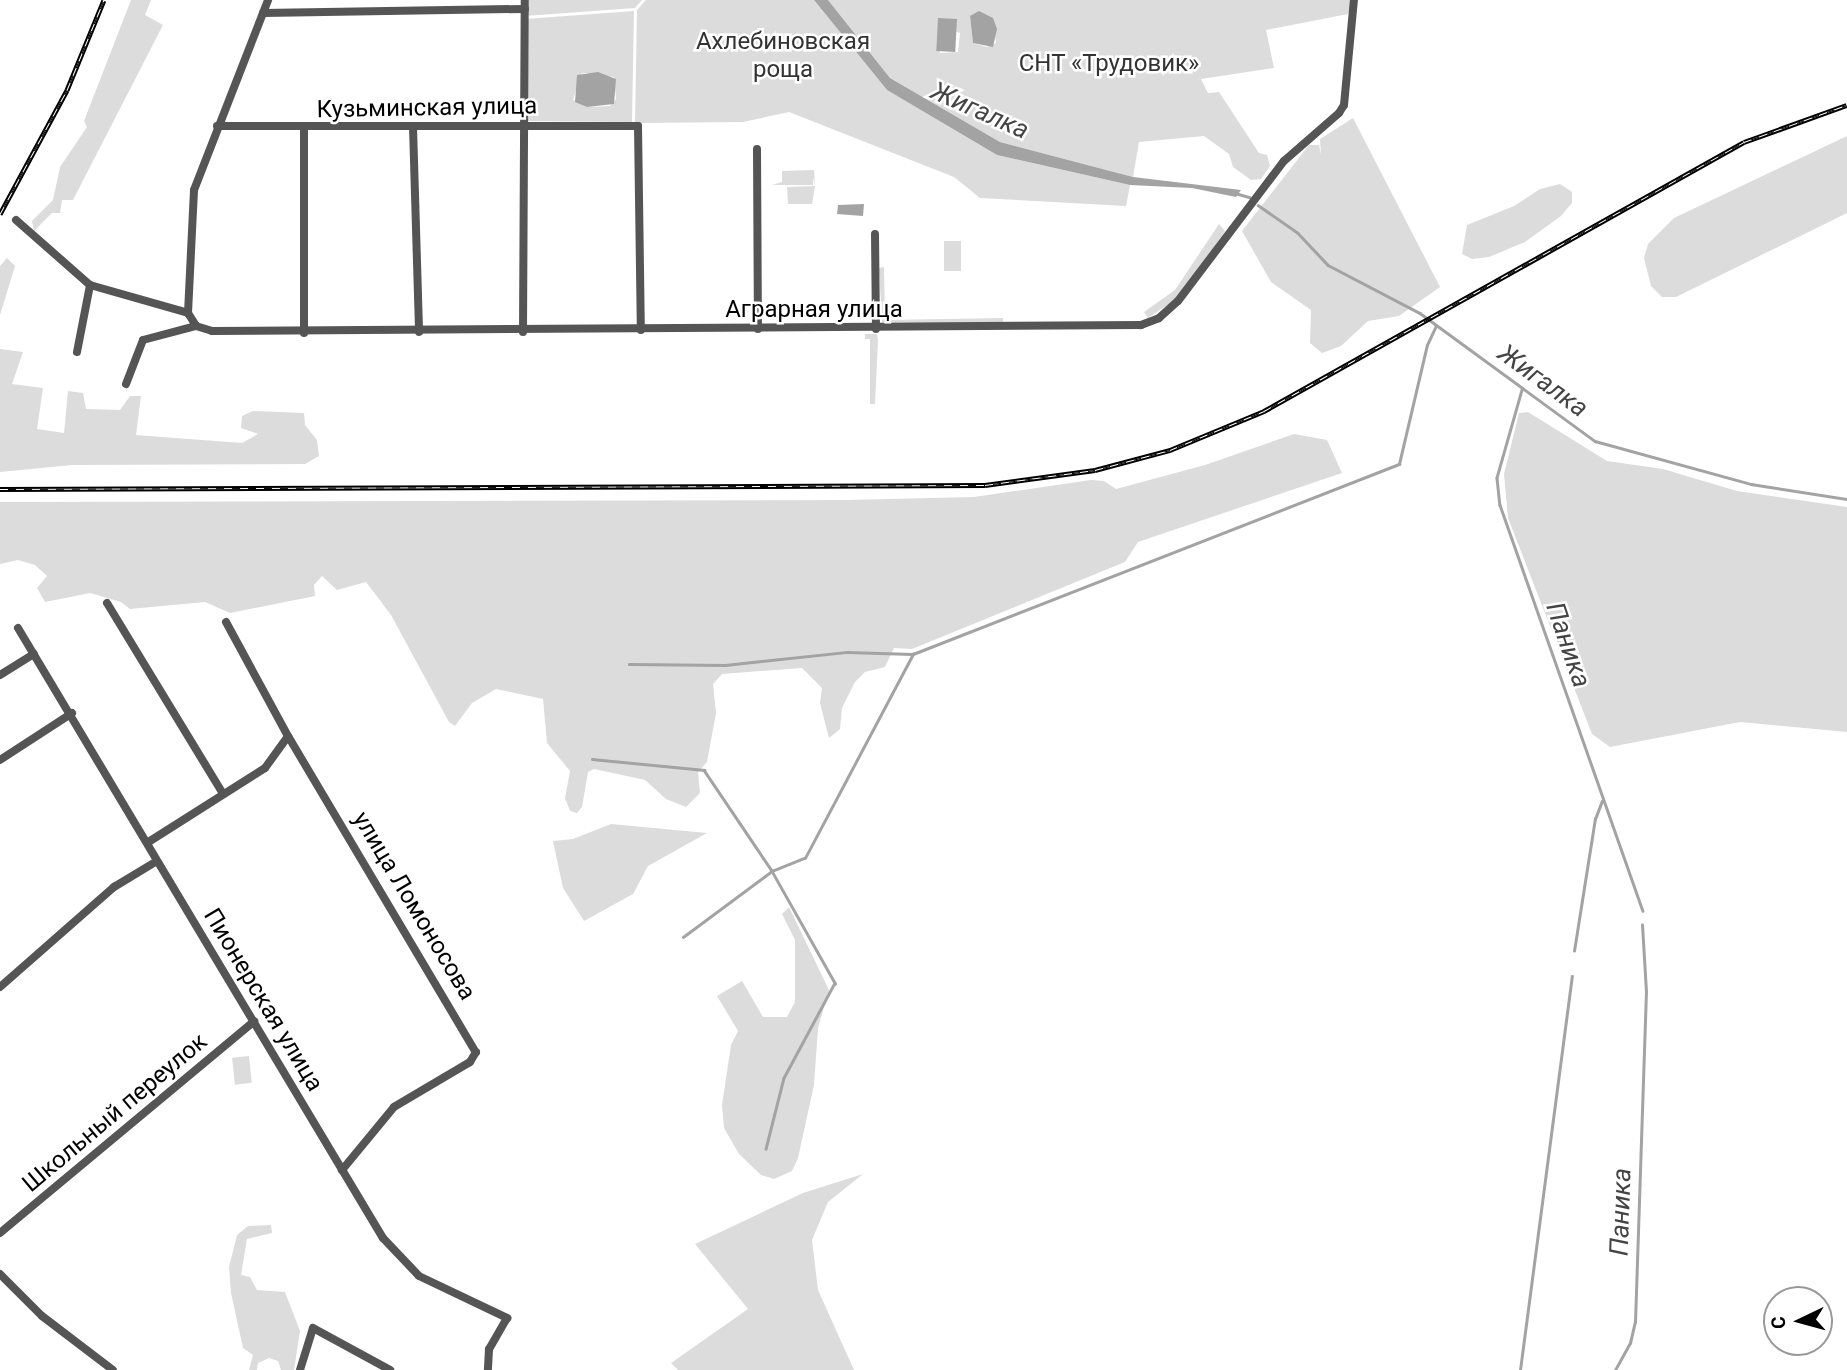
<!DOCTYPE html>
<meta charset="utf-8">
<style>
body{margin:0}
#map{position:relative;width:1847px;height:1370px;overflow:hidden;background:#fff;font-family:Roboto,sans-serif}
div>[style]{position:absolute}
.green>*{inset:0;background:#dcdcdc;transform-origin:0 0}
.water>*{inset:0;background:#a3a3a3;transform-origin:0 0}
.stream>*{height:2.5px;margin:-1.25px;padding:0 1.25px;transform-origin:1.25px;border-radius:1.25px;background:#a3a3a3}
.street>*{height:8px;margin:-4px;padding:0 4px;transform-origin:4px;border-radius:4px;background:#555}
.rail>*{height:5px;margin-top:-2.5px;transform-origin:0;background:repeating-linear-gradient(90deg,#fff 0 8px,#000 0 16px);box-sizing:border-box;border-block:2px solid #000}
span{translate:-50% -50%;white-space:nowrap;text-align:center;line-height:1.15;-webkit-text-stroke:5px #fff;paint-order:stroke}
.park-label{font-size:24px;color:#333}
.street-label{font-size:24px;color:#000}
.water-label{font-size:26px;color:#444;font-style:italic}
.north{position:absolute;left:1763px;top:1286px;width:70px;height:70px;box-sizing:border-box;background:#fff;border:2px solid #999;border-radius:50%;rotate:265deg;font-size:19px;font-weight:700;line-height:28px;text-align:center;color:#000}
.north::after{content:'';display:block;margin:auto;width:24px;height:32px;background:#000;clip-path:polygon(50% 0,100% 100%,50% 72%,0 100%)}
</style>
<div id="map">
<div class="green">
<div style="clip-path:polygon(131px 0,151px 0,145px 15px,163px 25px,73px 200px,62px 200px,60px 213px,52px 213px,34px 231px,32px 221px,53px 200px,60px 167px,87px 127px,84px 121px)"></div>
<div style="clip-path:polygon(525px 0,642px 0,635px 8px,525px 16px)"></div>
<div style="clip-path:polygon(646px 0,814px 0,887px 90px,997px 155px,1130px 185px,1126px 206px,980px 198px,954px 177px,789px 112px,743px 122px,635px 123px,637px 10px)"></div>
<div style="clip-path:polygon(evenodd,828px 0,1352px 0,1352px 3px,1348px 14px,1266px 30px,1274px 68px,1201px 79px,1208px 93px,1219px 92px,1259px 153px,1267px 155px,1270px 166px,1261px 179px,1251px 180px,1233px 167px,1229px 154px,1204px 136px,1139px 142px,1133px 177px,1000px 142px,890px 78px,828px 0,970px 16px,993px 18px,996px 43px,987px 47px,973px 43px,970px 16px,828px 0,938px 26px,960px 33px,958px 52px,940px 53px,938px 26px)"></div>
<div style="clip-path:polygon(evenodd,634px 11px,632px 122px,524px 121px,525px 19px,634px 11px,585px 73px,614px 77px,616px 99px,610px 106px,587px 107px,573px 100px,581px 74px,585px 73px)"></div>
<div style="clip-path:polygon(1353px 118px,1440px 287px,1399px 316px,1368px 321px,1341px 346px,1322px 353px,1310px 343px,1311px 310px,1271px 282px,1242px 231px,1309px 145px,1319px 145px,1321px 155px,1320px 139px)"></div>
<div style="clip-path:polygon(1847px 136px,1847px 213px,1676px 297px,1662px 297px,1651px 286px,1644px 258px,1648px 244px,1674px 218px)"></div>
<div style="clip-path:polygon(814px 170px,815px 184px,813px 178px,813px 185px,772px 185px,782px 182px,782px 171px)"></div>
<div style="clip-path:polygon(1560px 184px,1572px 192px,1572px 203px,1561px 216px,1525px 242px,1489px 257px,1472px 259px,1462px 254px,1467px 225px,1514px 206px,1540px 189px)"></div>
<div style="clip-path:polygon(815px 186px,812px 204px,788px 204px,787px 187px)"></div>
<div style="clip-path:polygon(1219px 224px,1225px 231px,1211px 252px,1175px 300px,1148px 318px,1144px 312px,1175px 290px)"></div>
<div style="left:944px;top:241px;width:17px;height:30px"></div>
<div style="clip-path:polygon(7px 258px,15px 266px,0 315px,0 266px)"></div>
<div style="clip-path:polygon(884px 267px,885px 320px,1003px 318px,1003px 324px,882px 322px,879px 268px)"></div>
<div style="clip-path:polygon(865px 334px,877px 334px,878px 340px,875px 404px,870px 404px,870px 339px,865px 339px)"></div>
<div style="clip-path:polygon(0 349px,23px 352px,12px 384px,43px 388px,37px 429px,64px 433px,68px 391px,83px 393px,86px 409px,120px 410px,130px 396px,141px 396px,136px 435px,242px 443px,258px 434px,241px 428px,242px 416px,253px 411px,304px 413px,305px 425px,317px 440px,319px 456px,305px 464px,72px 465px,0 472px)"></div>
<div style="clip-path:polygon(1528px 412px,1607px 461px,1663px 469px,1737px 491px,1847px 507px,1847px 732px,1740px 722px,1610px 747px,1592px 734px,1508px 518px,1504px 474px,1519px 413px)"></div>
<div style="clip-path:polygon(1294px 434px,1327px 440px,1342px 473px,1138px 542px,1125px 562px,912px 649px,894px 648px,885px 667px,865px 672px,855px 682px,842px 708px,840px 729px,829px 738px,820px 703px,822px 688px,802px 668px,722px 674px,713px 684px,716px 713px,707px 762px,698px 772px,700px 793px,686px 807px,666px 799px,645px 780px,594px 769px,588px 772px,582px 807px,577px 813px,570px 811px,565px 798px,570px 771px,547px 743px,543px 699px,496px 689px,472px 703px,455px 726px,449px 722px,391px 615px,366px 582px,337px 590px,322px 576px,314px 585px,315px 596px,230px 613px,205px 602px,130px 609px,121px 602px,90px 593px,45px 602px,37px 588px,47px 576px,35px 565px,18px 560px,0 564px,0 502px,846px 500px,974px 497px,1091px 480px,1104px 481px,1116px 489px,1205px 465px)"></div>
<div style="clip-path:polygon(611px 824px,707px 833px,648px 866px,633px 894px,584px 921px,563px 888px,553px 841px,573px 839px)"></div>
<div style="clip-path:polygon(789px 907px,829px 990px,818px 1028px,814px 1085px,798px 1158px,792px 1171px,774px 1179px,761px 1175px,739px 1154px,724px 1128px,722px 1105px,731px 1045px,738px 1031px,717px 996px,742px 981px,763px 1017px,787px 1017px,795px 1002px,795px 940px,782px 914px)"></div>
<div style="left:249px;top:1056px;width:27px;height:17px;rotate:84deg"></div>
<div style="clip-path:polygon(863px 1174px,828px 1202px,812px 1240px,818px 1290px,854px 1370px,678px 1370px,671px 1363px,748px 1309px,695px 1244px,803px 1193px)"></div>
<div style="clip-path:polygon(271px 1225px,272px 1233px,247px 1239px,241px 1275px,250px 1277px,257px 1290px,285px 1292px,300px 1331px,294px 1370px,281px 1370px,278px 1361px,269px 1358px,258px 1363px,257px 1370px,249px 1370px,253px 1355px,243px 1348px,231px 1293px,229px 1267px,237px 1235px,248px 1226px)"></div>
</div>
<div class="water">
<div style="clip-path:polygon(814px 0,828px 0,890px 78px,1000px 142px,1133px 177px,1241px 190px,1236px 197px,1192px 188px,1130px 185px,997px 155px,887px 90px)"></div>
<div style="clip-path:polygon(979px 11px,993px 18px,997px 29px,993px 47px,973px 43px,970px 16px)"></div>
<div style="left:938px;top:18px;width:19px;height:33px;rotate:3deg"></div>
<div style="clip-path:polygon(598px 72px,616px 79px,614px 104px,587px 107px,575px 102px,577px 75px)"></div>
<div style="clip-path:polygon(864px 204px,863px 216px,837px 214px,838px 205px)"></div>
</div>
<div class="stream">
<div style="left:1235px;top:193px;width:15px;rotate:16deg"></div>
<div style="left:1258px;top:205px;width:49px;rotate:35deg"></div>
<div style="left:1298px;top:233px;width:44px;rotate:46.8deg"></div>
<div style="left:1328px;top:265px;width:104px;rotate:27.6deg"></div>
<div style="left:1420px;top:313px;width:217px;rotate:36.2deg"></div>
<div style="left:1595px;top:441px;width:162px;rotate:15.4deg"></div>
<div style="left:1751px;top:484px;width:97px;rotate:8.9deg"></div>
<div style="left:1522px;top:390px;width:91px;rotate:105.9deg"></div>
<div style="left:1497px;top:478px;width:27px;rotate:84deg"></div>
<div style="left:1500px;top:505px;width:430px;rotate:70.6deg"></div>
<div style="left:629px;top:664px;width:96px;rotate:0.6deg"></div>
<div style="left:725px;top:665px;width:123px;rotate:-6.1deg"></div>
<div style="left:847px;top:652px;width:65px;rotate:1.8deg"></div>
<div style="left:592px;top:759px;width:113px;rotate:5.6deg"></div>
<div style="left:704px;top:770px;width:122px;rotate:56deg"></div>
<div style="left:772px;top:871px;width:129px;rotate:60.6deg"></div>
<div style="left:835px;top:983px;width:108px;rotate:118.2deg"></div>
<div style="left:784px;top:1078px;width:73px;rotate:104.2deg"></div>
<div style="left:683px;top:937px;width:111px;rotate:-36.6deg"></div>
<div style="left:772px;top:871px;width:35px;rotate:-22deg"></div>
<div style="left:805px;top:858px;width:231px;rotate:-62.1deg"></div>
<div style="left:913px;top:654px;width:522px;rotate:-21.35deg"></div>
<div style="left:1399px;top:464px;width:122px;rotate:-76.8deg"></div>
<div style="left:1427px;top:345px;width:21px;rotate:-65deg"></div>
<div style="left:1574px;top:951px;width:134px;rotate:-81deg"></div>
<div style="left:1595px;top:819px;width:19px;rotate:-69deg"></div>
<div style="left:1520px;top:1370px;width:397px;rotate:-82.5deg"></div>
<div style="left:1615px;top:1370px;width:31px;rotate:-61deg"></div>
<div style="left:1630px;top:1343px;width:22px;rotate:-77deg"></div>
<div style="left:1635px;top:1322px;width:330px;rotate:-88.1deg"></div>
<div style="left:1646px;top:992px;width:67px;rotate:-93.4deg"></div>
</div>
<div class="street">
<div style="left:263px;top:13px;width:262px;rotate:-0.9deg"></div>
<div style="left:217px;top:126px;width:421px"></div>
<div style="left:638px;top:126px;width:204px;rotate:89.2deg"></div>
<div style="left:413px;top:127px;width:205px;rotate:88.3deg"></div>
<div style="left:304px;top:128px;width:205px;rotate:90deg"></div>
<div style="left:757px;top:149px;width:180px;rotate:89.7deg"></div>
<div style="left:16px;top:220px;width:98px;rotate:41.3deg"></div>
<div style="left:90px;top:285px;width:102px;rotate:15.9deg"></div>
<div style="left:188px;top:313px;width:15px;rotate:58deg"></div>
<div style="left:196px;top:326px;width:17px;rotate:17deg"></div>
<div style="left:212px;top:331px;width:929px;rotate:-0.37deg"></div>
<div style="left:1141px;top:325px;width:19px;rotate:-21deg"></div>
<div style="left:1159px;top:318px;width:25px;rotate:-42deg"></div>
<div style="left:1178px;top:301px;width:176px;rotate:-52.9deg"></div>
<div style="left:1284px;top:161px;width:73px;rotate:-41.1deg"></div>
<div style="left:1339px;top:113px;width:9px;rotate:-58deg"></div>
<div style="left:1344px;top:105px;width:105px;rotate:-84.6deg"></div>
<div style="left:875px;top:234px;width:95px;rotate:89.4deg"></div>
<div style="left:188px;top:313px;width:123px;rotate:-87.2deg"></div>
<div style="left:194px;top:190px;width:204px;rotate:-68.7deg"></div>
<div style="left:523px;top:332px;width:332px;rotate:-89.7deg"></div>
<div style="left:77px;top:352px;width:68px;rotate:-79deg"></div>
<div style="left:126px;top:384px;width:47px;rotate:-68.9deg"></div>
<div style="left:143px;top:340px;width:55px;rotate:-14.8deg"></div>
<div style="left:107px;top:603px;width:223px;rotate:58.7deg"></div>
<div style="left:226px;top:622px;width:130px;rotate:61.5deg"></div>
<div style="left:288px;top:736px;width:368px;rotate:59.3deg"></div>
<div style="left:476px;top:1052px;width:12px;rotate:121deg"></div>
<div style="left:470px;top:1062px;width:88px;rotate:149.4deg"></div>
<div style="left:394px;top:1107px;width:82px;rotate:129.5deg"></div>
<div style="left:18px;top:628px;width:711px;rotate:59.11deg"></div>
<div style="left:383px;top:1238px;width:52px;rotate:46.5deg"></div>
<div style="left:419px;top:1276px;width:98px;rotate:25.5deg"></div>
<div style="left:507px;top:1318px;width:36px;rotate:120deg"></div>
<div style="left:489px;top:1349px;width:21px;rotate:93deg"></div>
<div style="left:0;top:675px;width:40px;rotate:-32deg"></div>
<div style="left:0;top:760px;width:86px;rotate:-33.1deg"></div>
<div style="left:150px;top:841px;width:136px;rotate:-32.4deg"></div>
<div style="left:265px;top:768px;width:39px;rotate:-54deg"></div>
<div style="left:0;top:987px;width:152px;rotate:-41.3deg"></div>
<div style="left:114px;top:887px;width:50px;rotate:-31.2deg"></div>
<div style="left:0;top:1233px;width:331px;rotate:-39.8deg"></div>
<div style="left:0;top:1274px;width:59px;rotate:45deg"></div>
<div style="left:42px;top:1316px;width:89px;rotate:37.3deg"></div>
<div style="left:300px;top:1370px;width:44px;rotate:-72.8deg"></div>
<div style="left:313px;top:1328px;width:88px;rotate:28.6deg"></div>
</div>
<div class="rail">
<div style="left:0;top:214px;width:141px;rotate:-61.6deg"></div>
<div style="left:67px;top:90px;width:97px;rotate:-67.7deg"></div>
<div style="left:0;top:489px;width:985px;rotate:-0.23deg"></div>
<div style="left:985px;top:485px;width:111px;rotate:-7.8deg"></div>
<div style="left:1095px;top:470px;width:78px;rotate:-14.9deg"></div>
<div style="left:1170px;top:450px;width:102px;rotate:-22.5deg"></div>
<div style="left:1264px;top:411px;width:550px;rotate:-29.27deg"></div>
<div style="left:1744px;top:142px;width:109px;rotate:-19.8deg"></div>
</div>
<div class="park-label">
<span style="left:783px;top:56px">Ахлебиновская<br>роща</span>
<span style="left:1109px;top:64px">СНТ «Трудовик»</span>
</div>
<div class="street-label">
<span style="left:427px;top:108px;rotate:-1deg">Кузьминская улица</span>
<span style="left:814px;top:310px">Аграрная улица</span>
<span style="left:414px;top:906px;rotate:59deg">улица Ломоносова</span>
<span style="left:263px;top:1000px;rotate:59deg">Пионерская улица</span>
<span style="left:115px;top:1113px;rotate:-40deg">Школьный переулок</span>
</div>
<div class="water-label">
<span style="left:980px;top:111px;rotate:24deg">Жигалка</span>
<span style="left:1543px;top:381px;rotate:36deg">Жигалка</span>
<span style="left:1568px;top:645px;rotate:71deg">Паника</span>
<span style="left:1621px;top:1212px;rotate:-88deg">Паника</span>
</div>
<div class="north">С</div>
</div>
